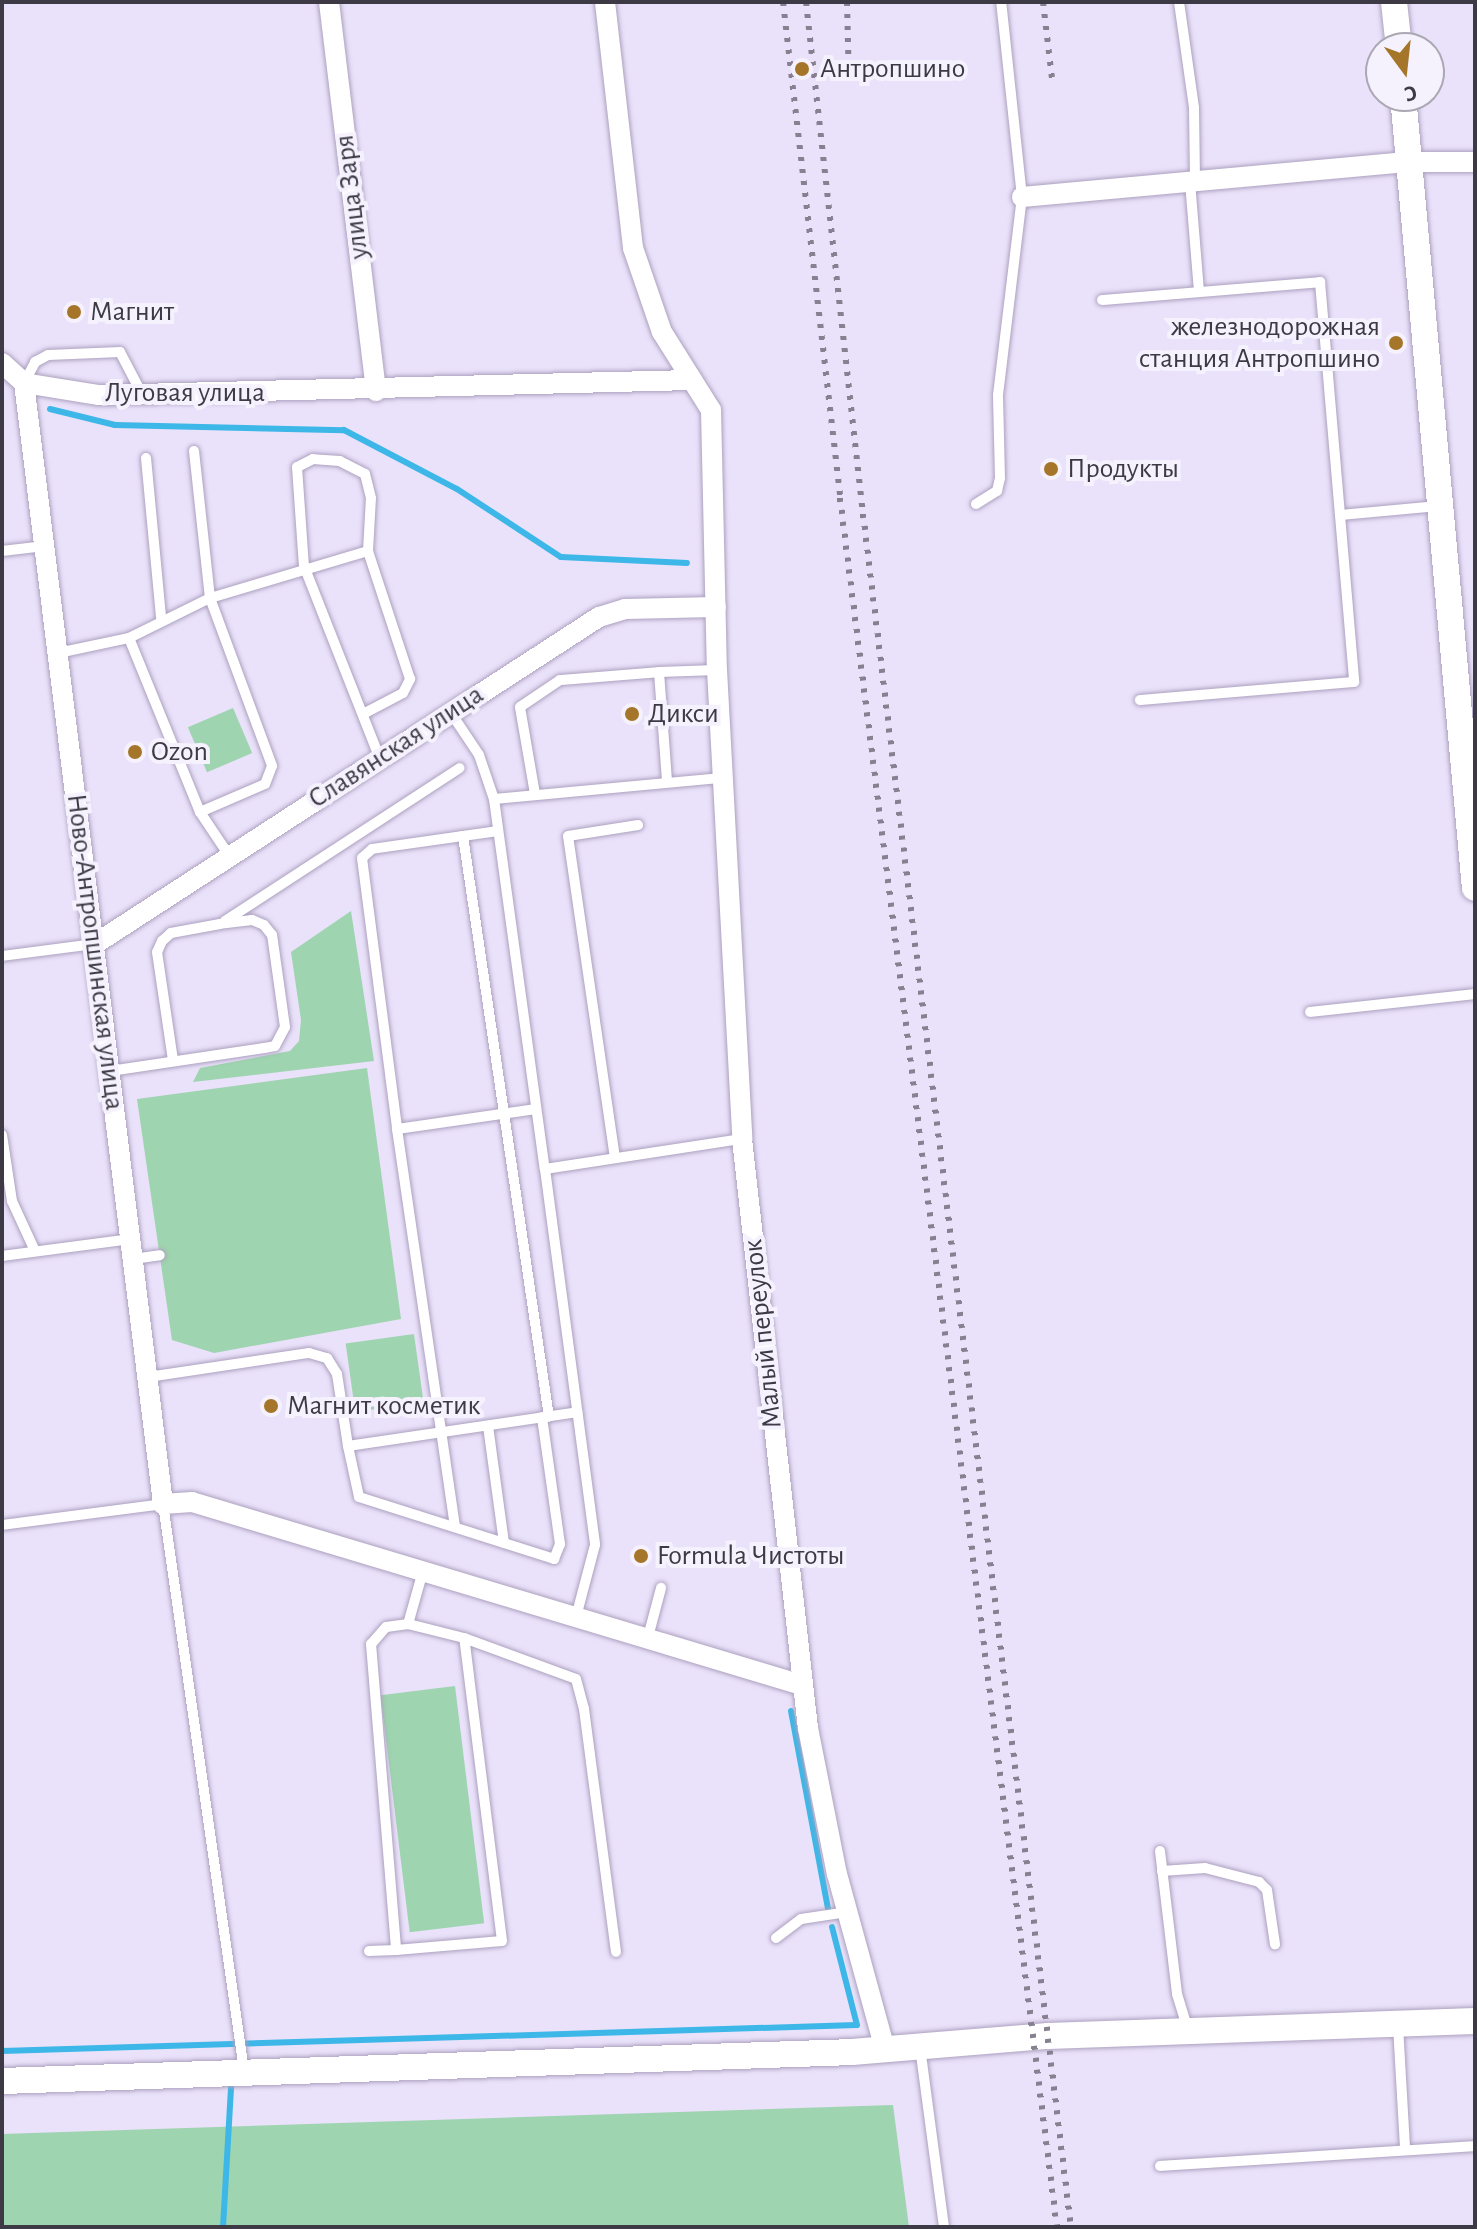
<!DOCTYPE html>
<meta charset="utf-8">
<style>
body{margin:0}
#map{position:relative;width:1477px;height:2229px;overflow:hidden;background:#eae1fa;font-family:"Alegreya Sans",sans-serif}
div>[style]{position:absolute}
.green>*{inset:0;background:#9ed4af;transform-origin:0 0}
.stream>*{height:6px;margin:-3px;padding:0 3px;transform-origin:3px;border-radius:3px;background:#3db7e7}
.roads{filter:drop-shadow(0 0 2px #aca1bf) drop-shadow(0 0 2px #aca1bf)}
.service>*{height:10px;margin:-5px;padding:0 5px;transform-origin:5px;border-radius:5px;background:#fff}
.minor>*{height:20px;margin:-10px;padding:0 10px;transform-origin:10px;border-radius:10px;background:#fff}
.tertiary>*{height:26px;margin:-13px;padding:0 13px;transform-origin:13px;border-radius:13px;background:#fff}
.rail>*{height:6px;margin-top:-3px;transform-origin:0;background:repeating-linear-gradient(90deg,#868091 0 4px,transparent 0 12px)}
.dots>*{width:22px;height:22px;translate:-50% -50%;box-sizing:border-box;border:4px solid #f5f1fd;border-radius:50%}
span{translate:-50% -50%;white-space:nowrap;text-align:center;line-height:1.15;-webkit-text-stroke:8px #f5f1fd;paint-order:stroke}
.poi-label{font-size:28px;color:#3d3945}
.left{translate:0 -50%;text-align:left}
.right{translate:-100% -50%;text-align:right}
.street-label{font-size:28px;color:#3d3945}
.frame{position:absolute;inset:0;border:4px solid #3d3945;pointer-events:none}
.north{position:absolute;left:1365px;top:32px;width:80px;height:80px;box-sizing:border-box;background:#f5f1fd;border:2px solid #aba7b3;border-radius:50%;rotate:165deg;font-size:22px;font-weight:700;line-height:32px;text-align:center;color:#3d3945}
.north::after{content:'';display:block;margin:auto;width:28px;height:36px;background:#a57529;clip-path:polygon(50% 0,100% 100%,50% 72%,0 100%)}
</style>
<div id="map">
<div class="green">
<div style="left:233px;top:708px;width:49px;height:49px;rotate:67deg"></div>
<div style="clip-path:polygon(351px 911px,374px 1061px,193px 1082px,200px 1068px,290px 1051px,299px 1041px,301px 1020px,291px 952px)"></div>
<div style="clip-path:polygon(367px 1068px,401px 1319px,214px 1353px,172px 1340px,137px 1099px)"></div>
<div style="left:414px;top:1334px;width:69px;height:69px;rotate:82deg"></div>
<div style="left:455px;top:1686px;width:239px;height:75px;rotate:83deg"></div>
<div style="clip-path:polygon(893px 2105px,909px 2227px,2px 2227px,2px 2134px)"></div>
</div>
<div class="stream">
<div style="left:50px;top:409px;width:67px;rotate:13.8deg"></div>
<div style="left:115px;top:425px;width:229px;rotate:1.3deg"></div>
<div style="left:344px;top:430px;width:127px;rotate:27.6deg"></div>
<div style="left:457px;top:489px;width:124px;rotate:33.2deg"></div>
<div style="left:561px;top:557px;width:126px;rotate:2.7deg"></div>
<div style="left:791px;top:1711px;width:201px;rotate:79.4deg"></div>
<div style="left:2px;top:2051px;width:855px;rotate:-1.74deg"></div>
<div style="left:857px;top:2025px;width:101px;rotate:-104.3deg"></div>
<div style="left:223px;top:2227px;width:140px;rotate:-86.7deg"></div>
</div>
<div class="roads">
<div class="service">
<div style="left:1179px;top:2px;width:107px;rotate:81.9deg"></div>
<div style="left:1194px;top:108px;width:74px;rotate:89.2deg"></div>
<div style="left:1190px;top:182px;width:110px;rotate:85.3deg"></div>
<div style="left:1102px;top:300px;width:219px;rotate:-4.7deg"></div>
<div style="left:1320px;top:282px;width:401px;rotate:85.1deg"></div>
<div style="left:1354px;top:682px;width:215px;rotate:175.2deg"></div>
<div style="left:24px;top:383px;width:24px;rotate:-62deg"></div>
<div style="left:35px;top:362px;width:15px;rotate:-28deg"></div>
<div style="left:48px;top:355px;width:72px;rotate:-2.4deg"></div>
<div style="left:120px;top:352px;width:47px;rotate:62.4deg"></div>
<div style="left:194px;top:451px;width:148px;rotate:83.8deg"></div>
<div style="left:210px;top:598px;width:179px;rotate:69.7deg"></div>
<div style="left:272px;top:766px;width:19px;rotate:111deg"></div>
<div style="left:265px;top:784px;width:71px;rotate:156.7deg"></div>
<div style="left:146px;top:458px;width:161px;rotate:84.6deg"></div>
<div style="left:976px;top:504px;width:25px;rotate:-32deg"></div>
<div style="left:997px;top:491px;width:13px;rotate:-77deg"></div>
<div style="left:1000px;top:478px;width:83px;rotate:-91.4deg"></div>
<div style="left:998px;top:395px;width:199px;rotate:-83.1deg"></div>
<div style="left:1022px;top:197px;width:196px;rotate:-96.1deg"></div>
<div style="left:1340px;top:515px;width:99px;rotate:-5.2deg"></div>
<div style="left:2px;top:551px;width:43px;rotate:-6.6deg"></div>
<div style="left:129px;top:638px;width:188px;rotate:67.8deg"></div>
<div style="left:200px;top:812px;width:50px;rotate:56.3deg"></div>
<div style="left:58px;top:653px;width:73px;rotate:-11.9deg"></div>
<div style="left:129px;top:638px;width:90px;rotate:-26.3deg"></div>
<div style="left:210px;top:598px;width:165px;rotate:-16.6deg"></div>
<div style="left:451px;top:713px;width:50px;rotate:56.3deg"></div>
<div style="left:479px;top:755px;width:46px;rotate:71.2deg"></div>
<div style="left:494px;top:799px;width:229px;rotate:-5.3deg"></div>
<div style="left:363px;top:714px;width:45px;rotate:-27.7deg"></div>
<div style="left:403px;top:693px;width:16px;rotate:-63deg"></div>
<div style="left:410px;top:679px;width:135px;rotate:-108.2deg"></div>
<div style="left:368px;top:551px;width:53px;rotate:-86.8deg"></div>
<div style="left:371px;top:498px;width:25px;rotate:-104deg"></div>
<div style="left:365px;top:474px;width:28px;rotate:-153deg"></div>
<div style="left:340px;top:461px;width:27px;rotate:-176deg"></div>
<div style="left:313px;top:459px;width:18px;rotate:153deg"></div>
<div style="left:297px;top:467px;width:99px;rotate:86deg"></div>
<div style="left:304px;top:566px;width:207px;rotate:68.5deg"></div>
<div style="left:667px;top:781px;width:109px;rotate:-94.2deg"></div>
<div style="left:659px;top:672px;width:58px;rotate:-2deg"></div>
<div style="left:535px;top:794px;width:88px;rotate:-99.8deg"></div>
<div style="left:520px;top:707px;width:48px;rotate:-34deg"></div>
<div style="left:560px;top:680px;width:99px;rotate:-4.6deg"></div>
<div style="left:494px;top:799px;width:373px;rotate:82.2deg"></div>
<div style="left:545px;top:1169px;width:199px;rotate:-8.7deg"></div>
<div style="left:498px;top:831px;width:127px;rotate:171.9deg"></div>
<div style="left:372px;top:849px;width:13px;rotate:138deg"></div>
<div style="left:362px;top:858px;width:273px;rotate:82.6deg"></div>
<div style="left:397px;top:1129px;width:139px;rotate:-8.2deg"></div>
<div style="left:463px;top:836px;width:587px;rotate:81.58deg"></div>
<div style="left:225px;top:921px;width:280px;rotate:-33.1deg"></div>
<div style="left:2px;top:956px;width:94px;rotate:-7.4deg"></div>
<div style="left:1310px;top:1012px;width:166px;rotate:-6.2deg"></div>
<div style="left:110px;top:1071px;width:156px;rotate:-8.5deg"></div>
<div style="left:264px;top:1048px;width:11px;rotate:-10deg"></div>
<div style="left:275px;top:1046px;width:21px;rotate:-62deg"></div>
<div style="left:285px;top:1027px;width:93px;rotate:-98deg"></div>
<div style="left:272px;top:935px;width:13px;rotate:-129deg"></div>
<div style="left:264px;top:925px;width:13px;rotate:-157deg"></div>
<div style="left:252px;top:920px;width:32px;rotate:173deg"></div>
<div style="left:220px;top:924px;width:50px;rotate:169.6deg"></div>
<div style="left:171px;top:933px;width:12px;rotate:138deg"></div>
<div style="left:162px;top:941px;width:12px;rotate:114deg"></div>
<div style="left:157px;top:952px;width:110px;rotate:81.6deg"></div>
<div style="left:397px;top:1129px;width:402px;rotate:81.7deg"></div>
<div style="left:2px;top:1135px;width:67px;rotate:81.4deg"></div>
<div style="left:12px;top:1201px;width:55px;rotate:65.3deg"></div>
<div style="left:615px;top:1158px;width:325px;rotate:-98.3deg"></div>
<div style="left:568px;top:836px;width:71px;rotate:-8.9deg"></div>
<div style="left:545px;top:1169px;width:379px;rotate:82.4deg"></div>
<div style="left:595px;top:1545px;width:74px;rotate:104.8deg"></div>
<div style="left:2px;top:1256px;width:130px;rotate:-7.5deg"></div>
<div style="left:133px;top:1259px;width:27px;rotate:-8deg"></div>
<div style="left:148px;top:1377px;width:163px;rotate:-8.5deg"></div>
<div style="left:309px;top:1353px;width:19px;rotate:16deg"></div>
<div style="left:327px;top:1358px;width:19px;rotate:58deg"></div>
<div style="left:337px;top:1374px;width:73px;rotate:81.3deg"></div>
<div style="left:348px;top:1446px;width:232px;rotate:-8.4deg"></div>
<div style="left:488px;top:1426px;width:118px;rotate:82.2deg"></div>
<div style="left:348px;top:1446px;width:52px;rotate:77.8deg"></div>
<div style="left:359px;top:1497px;width:205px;rotate:17.6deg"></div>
<div style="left:554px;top:1559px;width:16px;rotate:-68deg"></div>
<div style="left:560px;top:1544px;width:128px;rotate:-98.1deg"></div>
<div style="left:2px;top:1525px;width:162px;rotate:-7.4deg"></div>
<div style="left:163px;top:1504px;width:572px;rotate:81.86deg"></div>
<div style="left:408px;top:1624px;width:55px;rotate:-74.2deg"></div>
<div style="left:648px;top:1637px;width:51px;rotate:-75.1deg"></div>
<div style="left:464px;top:1638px;width:119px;rotate:20.1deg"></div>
<div style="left:576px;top:1679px;width:31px;rotate:75deg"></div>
<div style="left:584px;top:1709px;width:245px;rotate:82.5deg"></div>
<div style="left:1160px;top:1851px;width:144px;rotate:83.2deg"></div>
<div style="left:1177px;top:1994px;width:39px;rotate:73deg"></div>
<div style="left:1162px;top:1871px;width:43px;rotate:-4deg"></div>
<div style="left:1205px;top:1868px;width:56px;rotate:14.5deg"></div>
<div style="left:1259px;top:1882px;width:11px;rotate:45deg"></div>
<div style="left:1267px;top:1890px;width:55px;rotate:81.6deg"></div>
<div style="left:776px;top:1938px;width:31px;rotate:-37deg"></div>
<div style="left:801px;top:1919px;width:48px;rotate:-8.5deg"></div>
<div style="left:369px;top:1951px;width:27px;rotate:-2deg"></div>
<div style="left:396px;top:1950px;width:106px;rotate:-4.9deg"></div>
<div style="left:502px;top:1941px;width:305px;rotate:-97.1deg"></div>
<div style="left:464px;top:1638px;width:58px;rotate:-166deg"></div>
<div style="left:408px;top:1624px;width:22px;rotate:172deg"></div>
<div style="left:386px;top:1627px;width:23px;rotate:131deg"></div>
<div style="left:371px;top:1644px;width:307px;rotate:85.3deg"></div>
<div style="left:1398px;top:2026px;width:123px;rotate:86.7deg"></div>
<div style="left:920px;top:2047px;width:182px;rotate:82.4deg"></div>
<div style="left:1160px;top:2166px;width:316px;rotate:-3.6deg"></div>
</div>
<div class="minor">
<div style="left:329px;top:2px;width:392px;rotate:83.1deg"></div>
<div style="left:605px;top:2px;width:248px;rotate:83.5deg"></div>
<div style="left:633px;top:248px;width:89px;rotate:71deg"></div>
<div style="left:662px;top:332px;width:92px;rotate:57.9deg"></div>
<div style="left:711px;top:410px;width:260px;rotate:88.7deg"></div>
<div style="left:717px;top:670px;width:470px;rotate:86.9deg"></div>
<div style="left:742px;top:1139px;width:593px;rotate:83.61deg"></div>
<div style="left:808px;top:1728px;width:149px;rotate:78.8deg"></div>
<div style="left:837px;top:1874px;width:182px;rotate:74.7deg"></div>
<div style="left:1022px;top:197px;width:389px;rotate:-5.2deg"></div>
<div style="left:1409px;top:162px;width:66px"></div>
<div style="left:2px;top:363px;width:30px;rotate:42deg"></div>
<div style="left:24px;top:383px;width:76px;rotate:9.1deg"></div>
<div style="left:99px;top:395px;width:593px;rotate:-1.45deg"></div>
<div style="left:24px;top:383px;width:1130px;rotate:82.93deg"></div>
<div style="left:163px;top:1504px;width:29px;rotate:-4deg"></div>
<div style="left:192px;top:1502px;width:637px;rotate:16.7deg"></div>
<div style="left:95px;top:944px;width:601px;rotate:-32.98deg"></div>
<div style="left:599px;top:617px;width:27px;rotate:-17deg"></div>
<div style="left:625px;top:609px;width:91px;rotate:-1.3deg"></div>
</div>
<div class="tertiary">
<div style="left:1394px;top:2px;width:46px;rotate:83.8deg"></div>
<div style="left:1403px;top:96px;width:795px;rotate:84.81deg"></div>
<div style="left:2px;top:2081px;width:850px;rotate:-1.95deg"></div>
<div style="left:852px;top:2052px;width:197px;rotate:-4.7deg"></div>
<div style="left:1048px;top:2036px;width:427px;rotate:-2deg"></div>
</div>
</div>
<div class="rail">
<div style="left:783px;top:2px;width:499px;rotate:83.4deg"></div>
<div style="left:840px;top:498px;width:1743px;rotate:82.85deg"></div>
<div style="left:806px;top:2px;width:515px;rotate:83.65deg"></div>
<div style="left:863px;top:514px;width:1726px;rotate:83.08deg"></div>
<div style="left:847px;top:2px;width:80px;rotate:88.6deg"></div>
<div style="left:1043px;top:2px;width:78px;rotate:83.3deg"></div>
</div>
<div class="dots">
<div style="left:802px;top:69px;background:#a57529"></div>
<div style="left:74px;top:312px;background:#a57529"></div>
<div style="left:1396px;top:343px;background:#a57529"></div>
<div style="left:1051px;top:469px;background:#a57529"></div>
<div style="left:632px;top:714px;background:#a57529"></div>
<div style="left:135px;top:752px;background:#a57529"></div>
<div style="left:271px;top:1406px;background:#a57529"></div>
<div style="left:641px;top:1556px;background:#a57529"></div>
</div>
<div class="poi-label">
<span class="left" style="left:820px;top:69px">Антропшино</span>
<span class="left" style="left:90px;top:312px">Магнит</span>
<span class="right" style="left:1380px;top:343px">железнодорожная<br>станция Антропшино</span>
<span class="left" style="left:1067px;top:469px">Продукты</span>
<span class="left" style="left:648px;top:714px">Дикси</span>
<span class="left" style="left:151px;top:752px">Ozon</span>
<span class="left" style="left:287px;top:1406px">Магнит косметик</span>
<span class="left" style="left:657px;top:1556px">Formula Чистоты</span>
</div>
<div class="street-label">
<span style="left:352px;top:197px;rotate:-97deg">улица Заря</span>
<span style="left:185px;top:393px">Луговая улица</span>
<span style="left:396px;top:747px;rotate:-33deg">Славянская улица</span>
<span style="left:95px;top:952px;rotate:83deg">Ново-Антропшинская улица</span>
<span style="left:763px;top:1334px;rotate:-96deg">Малый переулок</span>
</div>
<div class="frame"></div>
<div class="north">С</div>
</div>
